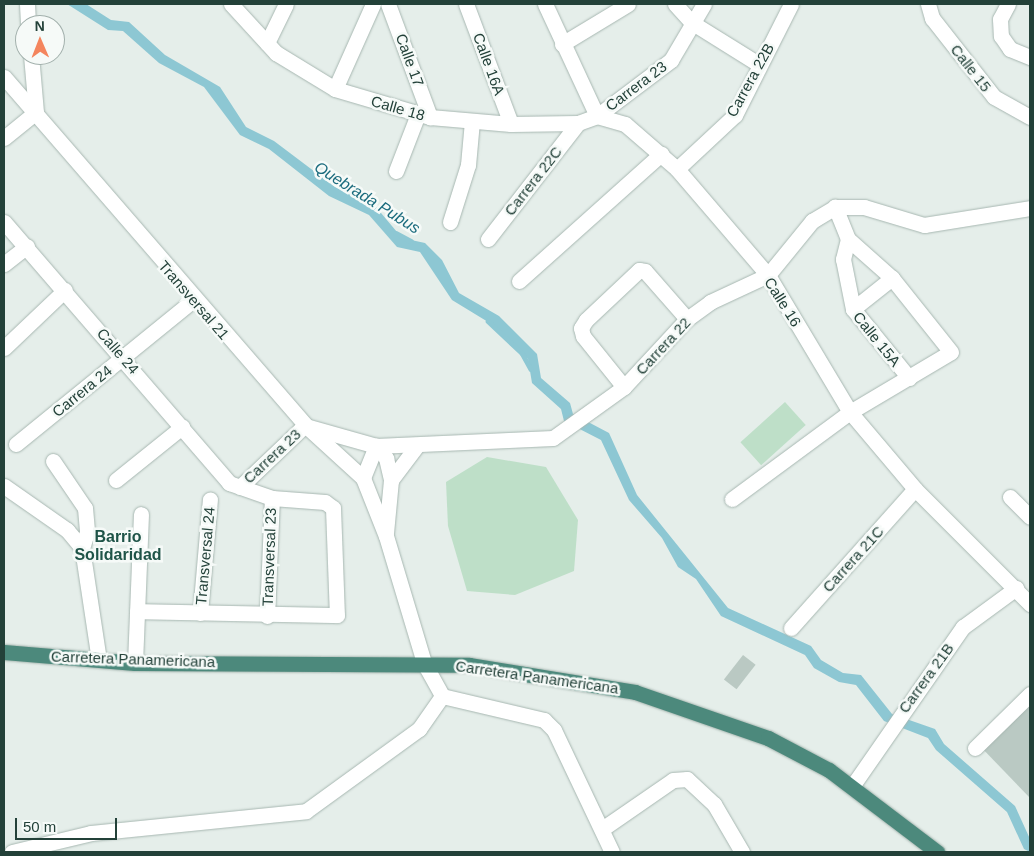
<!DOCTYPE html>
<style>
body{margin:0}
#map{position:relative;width:1034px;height:856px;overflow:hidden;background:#e5eeea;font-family:Helvetica,sans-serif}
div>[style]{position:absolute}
.green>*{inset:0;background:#bedfc8;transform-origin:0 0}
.water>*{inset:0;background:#8dc7d3}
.stream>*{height:4.5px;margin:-2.25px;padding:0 2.25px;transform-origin:2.25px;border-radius:2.25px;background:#8dc7d3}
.building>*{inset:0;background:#bac9c3;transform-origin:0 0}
.roads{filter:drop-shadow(0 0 1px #a7b7b1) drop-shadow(0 0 1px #a7b7b1)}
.minor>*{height:15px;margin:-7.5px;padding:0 7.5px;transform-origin:7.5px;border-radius:7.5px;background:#fff}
.trunk>*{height:15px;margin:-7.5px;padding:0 7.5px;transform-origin:7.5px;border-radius:7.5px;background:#4c897c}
span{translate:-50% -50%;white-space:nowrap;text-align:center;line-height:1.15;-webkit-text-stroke:5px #f6faf8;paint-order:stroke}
.street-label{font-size:15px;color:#234139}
.water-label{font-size:16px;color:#1c6c7e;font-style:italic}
.neighbourhood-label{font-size:16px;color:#1f5448;font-weight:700}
.frame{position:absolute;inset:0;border:5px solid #234139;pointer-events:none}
.north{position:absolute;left:15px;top:15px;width:50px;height:50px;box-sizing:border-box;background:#f6faf8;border:1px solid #a2b0ac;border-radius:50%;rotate:359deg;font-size:14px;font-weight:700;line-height:20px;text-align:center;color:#234139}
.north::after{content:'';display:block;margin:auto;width:18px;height:22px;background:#f4855e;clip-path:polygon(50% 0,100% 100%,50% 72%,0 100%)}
.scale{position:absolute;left:15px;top:818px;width:102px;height:22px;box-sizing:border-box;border:2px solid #234139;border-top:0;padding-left:6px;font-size:15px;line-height:18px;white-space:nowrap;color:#234139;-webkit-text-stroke:4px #f6faf8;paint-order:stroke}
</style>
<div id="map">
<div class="green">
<div style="left:785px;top:402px;width:31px;height:60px;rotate:48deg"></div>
<div style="clip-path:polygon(487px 457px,546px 467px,578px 520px,574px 571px,515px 595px,467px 591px,448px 526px,446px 482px)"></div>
</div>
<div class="water">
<div style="clip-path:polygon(67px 4px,86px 4px,111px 20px,129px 22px,165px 55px,220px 87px,246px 127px,274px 141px,335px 187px,376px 207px,402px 238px,425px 243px,442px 260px,459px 293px,499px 316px,537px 354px,541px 378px,570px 403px,573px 414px,609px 433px,637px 495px,728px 608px,811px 646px,821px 660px,843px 673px,861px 675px,892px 714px,935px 729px,944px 744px,1015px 806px,1030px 839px,1030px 852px,1024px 849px,1007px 812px,936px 750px,928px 738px,884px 721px,856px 685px,839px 682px,814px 668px,805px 655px,721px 616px,696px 579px,678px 567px,662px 538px,629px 500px,601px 440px,564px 421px,561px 409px,532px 383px,528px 359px,493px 325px,452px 300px,420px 252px,397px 247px,369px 215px,329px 196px,269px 149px,240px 135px,204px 87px,159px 63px,123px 31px,108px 30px)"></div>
</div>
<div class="stream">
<div style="left:396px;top:233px;width:17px;rotate:28deg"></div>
<div style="left:488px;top:321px;width:47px;rotate:43.3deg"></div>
<div style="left:522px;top:353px;width:18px;rotate:61deg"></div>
</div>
<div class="building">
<div style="left:743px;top:655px;width:16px;height:31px;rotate:38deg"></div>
<div style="clip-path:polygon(1030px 697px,1030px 798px,978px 744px)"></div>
</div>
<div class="roads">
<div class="minor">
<div style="left:27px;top:4px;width:21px;rotate:87deg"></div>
<div style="left:231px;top:4px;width:67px;rotate:47.4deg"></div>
<div style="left:276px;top:53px;width:69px;rotate:31.4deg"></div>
<div style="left:335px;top:89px;width:99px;rotate:16.4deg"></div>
<div style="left:430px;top:117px;width:81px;rotate:4.9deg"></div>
<div style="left:511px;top:124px;width:67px;rotate:-0.9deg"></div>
<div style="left:578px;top:123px;width:20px;rotate:-20deg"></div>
<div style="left:597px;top:116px;width:93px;rotate:-37.1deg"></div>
<div style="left:671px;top:60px;width:65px;rotate:-59.5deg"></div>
<div style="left:388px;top:4px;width:121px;rotate:69.6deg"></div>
<div style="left:466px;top:4px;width:128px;rotate:69.4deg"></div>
<div style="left:545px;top:4px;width:123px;rotate:65.1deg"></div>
<div style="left:597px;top:116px;width:29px;rotate:16deg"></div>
<div style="left:625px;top:124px;width:69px;rotate:40.9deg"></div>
<div style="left:677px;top:169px;width:140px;rotate:49.4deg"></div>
<div style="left:768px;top:275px;width:160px;rotate:59.1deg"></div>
<div style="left:850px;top:412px;width:101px;rotate:49.8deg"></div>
<div style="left:915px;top:489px;width:163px;rotate:45deg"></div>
<div style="left:675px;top:4px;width:24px;rotate:48deg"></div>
<div style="left:691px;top:22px;width:81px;rotate:31.9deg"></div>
<div style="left:928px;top:4px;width:15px;rotate:74deg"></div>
<div style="left:932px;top:18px;width:100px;rotate:51.9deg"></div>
<div style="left:994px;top:97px;width:41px;rotate:29.1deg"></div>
<div style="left:1008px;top:4px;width:17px;rotate:118deg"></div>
<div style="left:1000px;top:19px;width:17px;rotate:87deg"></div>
<div style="left:1001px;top:36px;width:16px;rotate:55deg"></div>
<div style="left:1010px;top:49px;width:22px;rotate:22deg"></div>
<div style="left:267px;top:43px;width:43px;rotate:-64deg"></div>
<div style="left:562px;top:44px;width:77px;rotate:-31.2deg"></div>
<div style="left:31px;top:55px;width:57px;rotate:85deg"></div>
<div style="left:4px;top:77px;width:460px;rotate:49.1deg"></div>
<div style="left:305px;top:425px;width:79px;rotate:42.4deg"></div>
<div style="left:363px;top:478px;width:62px;rotate:68.4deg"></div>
<div style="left:386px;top:536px;width:133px;rotate:73.3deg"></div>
<div style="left:424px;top:663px;width:38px;rotate:61deg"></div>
<div style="left:442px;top:696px;width:105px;rotate:13.2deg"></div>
<div style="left:544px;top:720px;width:14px;rotate:45deg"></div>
<div style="left:554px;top:730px;width:135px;rotate:64.6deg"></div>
<div style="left:335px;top:89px;width:93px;rotate:-65.9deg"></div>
<div style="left:4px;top:138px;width:41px;rotate:-39.1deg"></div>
<div style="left:677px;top:169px;width:79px;rotate:-43deg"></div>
<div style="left:735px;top:115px;width:124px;rotate:-63.2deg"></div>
<div style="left:396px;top:171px;width:61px;rotate:-68.9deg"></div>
<div style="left:4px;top:222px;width:345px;rotate:49.2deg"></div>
<div style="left:229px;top:483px;width:46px;rotate:19.2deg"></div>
<div style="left:272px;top:498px;width:53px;rotate:4.3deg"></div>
<div style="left:325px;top:502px;width:10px;rotate:37deg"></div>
<div style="left:333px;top:508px;width:107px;rotate:87.9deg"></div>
<div style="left:337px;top:615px;width:200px;rotate:-178.9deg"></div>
<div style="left:450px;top:222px;width:60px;rotate:-72.5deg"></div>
<div style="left:468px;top:165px;width:44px;rotate:-84.8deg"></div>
<div style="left:488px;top:239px;width:147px;rotate:-52.2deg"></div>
<div style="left:848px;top:239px;width:21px;rotate:104deg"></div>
<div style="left:843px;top:259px;width:51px;rotate:78.7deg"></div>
<div style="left:853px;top:309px;width:89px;rotate:50.9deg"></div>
<div style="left:4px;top:264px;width:29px;rotate:-38deg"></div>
<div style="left:519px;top:281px;width:191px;rotate:-41.8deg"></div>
<div style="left:853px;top:309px;width:50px;rotate:-38.5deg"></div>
<div style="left:4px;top:348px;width:84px;rotate:-43.6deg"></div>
<div style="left:624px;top:387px;width:65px;rotate:-128.8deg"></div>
<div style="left:583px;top:336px;width:8px;rotate:-104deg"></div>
<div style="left:581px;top:328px;width:9px;rotate:-58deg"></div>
<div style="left:586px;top:320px;width:73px;rotate:-43.3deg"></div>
<div style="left:639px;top:270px;width:6px;rotate:9deg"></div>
<div style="left:645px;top:271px;width:64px;rotate:48.8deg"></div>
<div style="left:309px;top:427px;width:70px;rotate:15.8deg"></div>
<div style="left:376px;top:446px;width:177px;rotate:-2.6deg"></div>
<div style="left:553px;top:438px;width:87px;rotate:-35.7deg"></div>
<div style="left:624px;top:387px;width:93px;rotate:-47.2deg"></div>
<div style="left:687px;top:319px;width:29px;rotate:-36deg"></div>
<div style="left:710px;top:302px;width:64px;rotate:-25deg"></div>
<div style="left:768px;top:275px;width:70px;rotate:-50.8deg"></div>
<div style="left:812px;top:221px;width:27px;rotate:-31deg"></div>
<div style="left:835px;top:207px;width:29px"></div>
<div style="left:864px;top:207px;width:63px;rotate:16.7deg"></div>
<div style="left:924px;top:225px;width:107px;rotate:-9.1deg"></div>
<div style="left:16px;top:444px;width:228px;rotate:-39.1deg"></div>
<div style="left:53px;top:461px;width:57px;rotate:55.8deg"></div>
<div style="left:85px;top:508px;width:24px;rotate:85deg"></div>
<div style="left:87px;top:532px;width:17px;rotate:107deg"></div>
<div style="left:363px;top:478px;width:35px;rotate:-68deg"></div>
<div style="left:376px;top:446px;width:16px;rotate:50deg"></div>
<div style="left:386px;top:458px;width:23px;rotate:77deg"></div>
<div style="left:391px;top:480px;width:53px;rotate:95.4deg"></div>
<div style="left:116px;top:480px;width:85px;rotate:-38.8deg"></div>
<div style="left:391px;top:480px;width:41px;rotate:-52.9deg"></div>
<div style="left:4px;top:486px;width:77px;rotate:34.9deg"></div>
<div style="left:67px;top:530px;width:23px;rotate:50deg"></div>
<div style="left:82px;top:548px;width:113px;rotate:81.4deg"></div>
<div style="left:240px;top:487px;width:90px;rotate:-43.6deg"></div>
<div style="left:1010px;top:497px;width:28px;rotate:45deg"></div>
<div style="left:732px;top:499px;width:147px;rotate:-36.4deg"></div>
<div style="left:850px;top:412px;width:117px;rotate:-30.7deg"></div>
<div style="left:951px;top:352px;width:95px;rotate:-128.6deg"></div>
<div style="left:892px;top:278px;width:59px;rotate:-138.4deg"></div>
<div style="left:848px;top:239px;width:35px;rotate:-112deg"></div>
<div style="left:200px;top:613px;width:114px;rotate:-85deg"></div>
<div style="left:267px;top:616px;width:118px;rotate:-87.6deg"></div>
<div style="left:791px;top:628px;width:186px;rotate:-48.3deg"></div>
<div style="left:135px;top:663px;width:149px;rotate:-87.7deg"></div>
<div style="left:975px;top:748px;width:77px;rotate:-44.5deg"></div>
<div style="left:853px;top:785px;width:193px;rotate:-55.2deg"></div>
<div style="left:963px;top:627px;width:66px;rotate:-36.3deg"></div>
<div style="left:602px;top:829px;width:86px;rotate:-34.6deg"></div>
<div style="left:673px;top:780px;width:14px;rotate:-4deg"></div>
<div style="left:687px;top:779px;width:37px;rotate:43deg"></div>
<div style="left:714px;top:804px;width:56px;rotate:59.7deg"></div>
<div style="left:12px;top:852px;width:81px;rotate:-13.5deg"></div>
<div style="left:91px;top:833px;width:216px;rotate:-5.8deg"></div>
<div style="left:306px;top:811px;width:140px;rotate:-36deg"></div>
<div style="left:419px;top:729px;width:40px;rotate:-55.1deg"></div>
</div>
<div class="trunk">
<div style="left:4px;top:652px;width:131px;rotate:4.8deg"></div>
<div style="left:135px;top:663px;width:334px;rotate:0.3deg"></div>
<div style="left:469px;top:665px;width:168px;rotate:9.2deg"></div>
<div style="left:635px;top:692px;width:141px;rotate:19.1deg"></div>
<div style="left:768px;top:738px;width:69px;rotate:27.7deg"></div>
<div style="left:829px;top:770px;width:136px;rotate:37.2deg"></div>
</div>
</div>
<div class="street-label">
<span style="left:410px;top:60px;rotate:70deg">Calle 17</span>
<span style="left:489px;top:64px;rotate:70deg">Calle 16A</span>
<span style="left:971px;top:68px;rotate:52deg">Calle 15</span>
<span style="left:750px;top:80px;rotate:-61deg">Carrera 22B</span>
<span style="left:636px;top:86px;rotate:-37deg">Carrera 23</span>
<span style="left:398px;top:108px;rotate:16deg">Calle 18</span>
<span style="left:533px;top:181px;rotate:-52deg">Carrera 22C</span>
<span style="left:194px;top:300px;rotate:49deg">Transversal 21</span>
<span style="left:783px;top:302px;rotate:58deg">Calle 16</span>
<span style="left:877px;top:339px;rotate:51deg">Calle 15A</span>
<span style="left:663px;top:346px;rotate:-47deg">Carrera 22</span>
<span style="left:118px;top:351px;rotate:49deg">Calle 24</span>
<span style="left:82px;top:391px;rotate:-39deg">Carrera 24</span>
<span style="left:272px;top:456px;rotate:-43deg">Carrera 23</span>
<span style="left:205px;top:556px;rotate:-85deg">Transversal 24</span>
<span style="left:269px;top:557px;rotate:-88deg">Transversal 23</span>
<span style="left:853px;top:559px;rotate:-48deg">Carrera 21C</span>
<span style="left:133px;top:659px;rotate:2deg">Carretera Panamericana</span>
<span style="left:537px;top:677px;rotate:8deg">Carretera Panamericana</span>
<span style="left:926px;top:678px;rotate:-54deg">Carrera 21B</span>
</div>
<div class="water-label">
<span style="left:367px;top:198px;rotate:32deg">Quebrada Pubus</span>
</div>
<div class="neighbourhood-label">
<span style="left:118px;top:546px">Barrio<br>Solidaridad</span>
</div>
<div class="frame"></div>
<div class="north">N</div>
<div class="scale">50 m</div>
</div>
